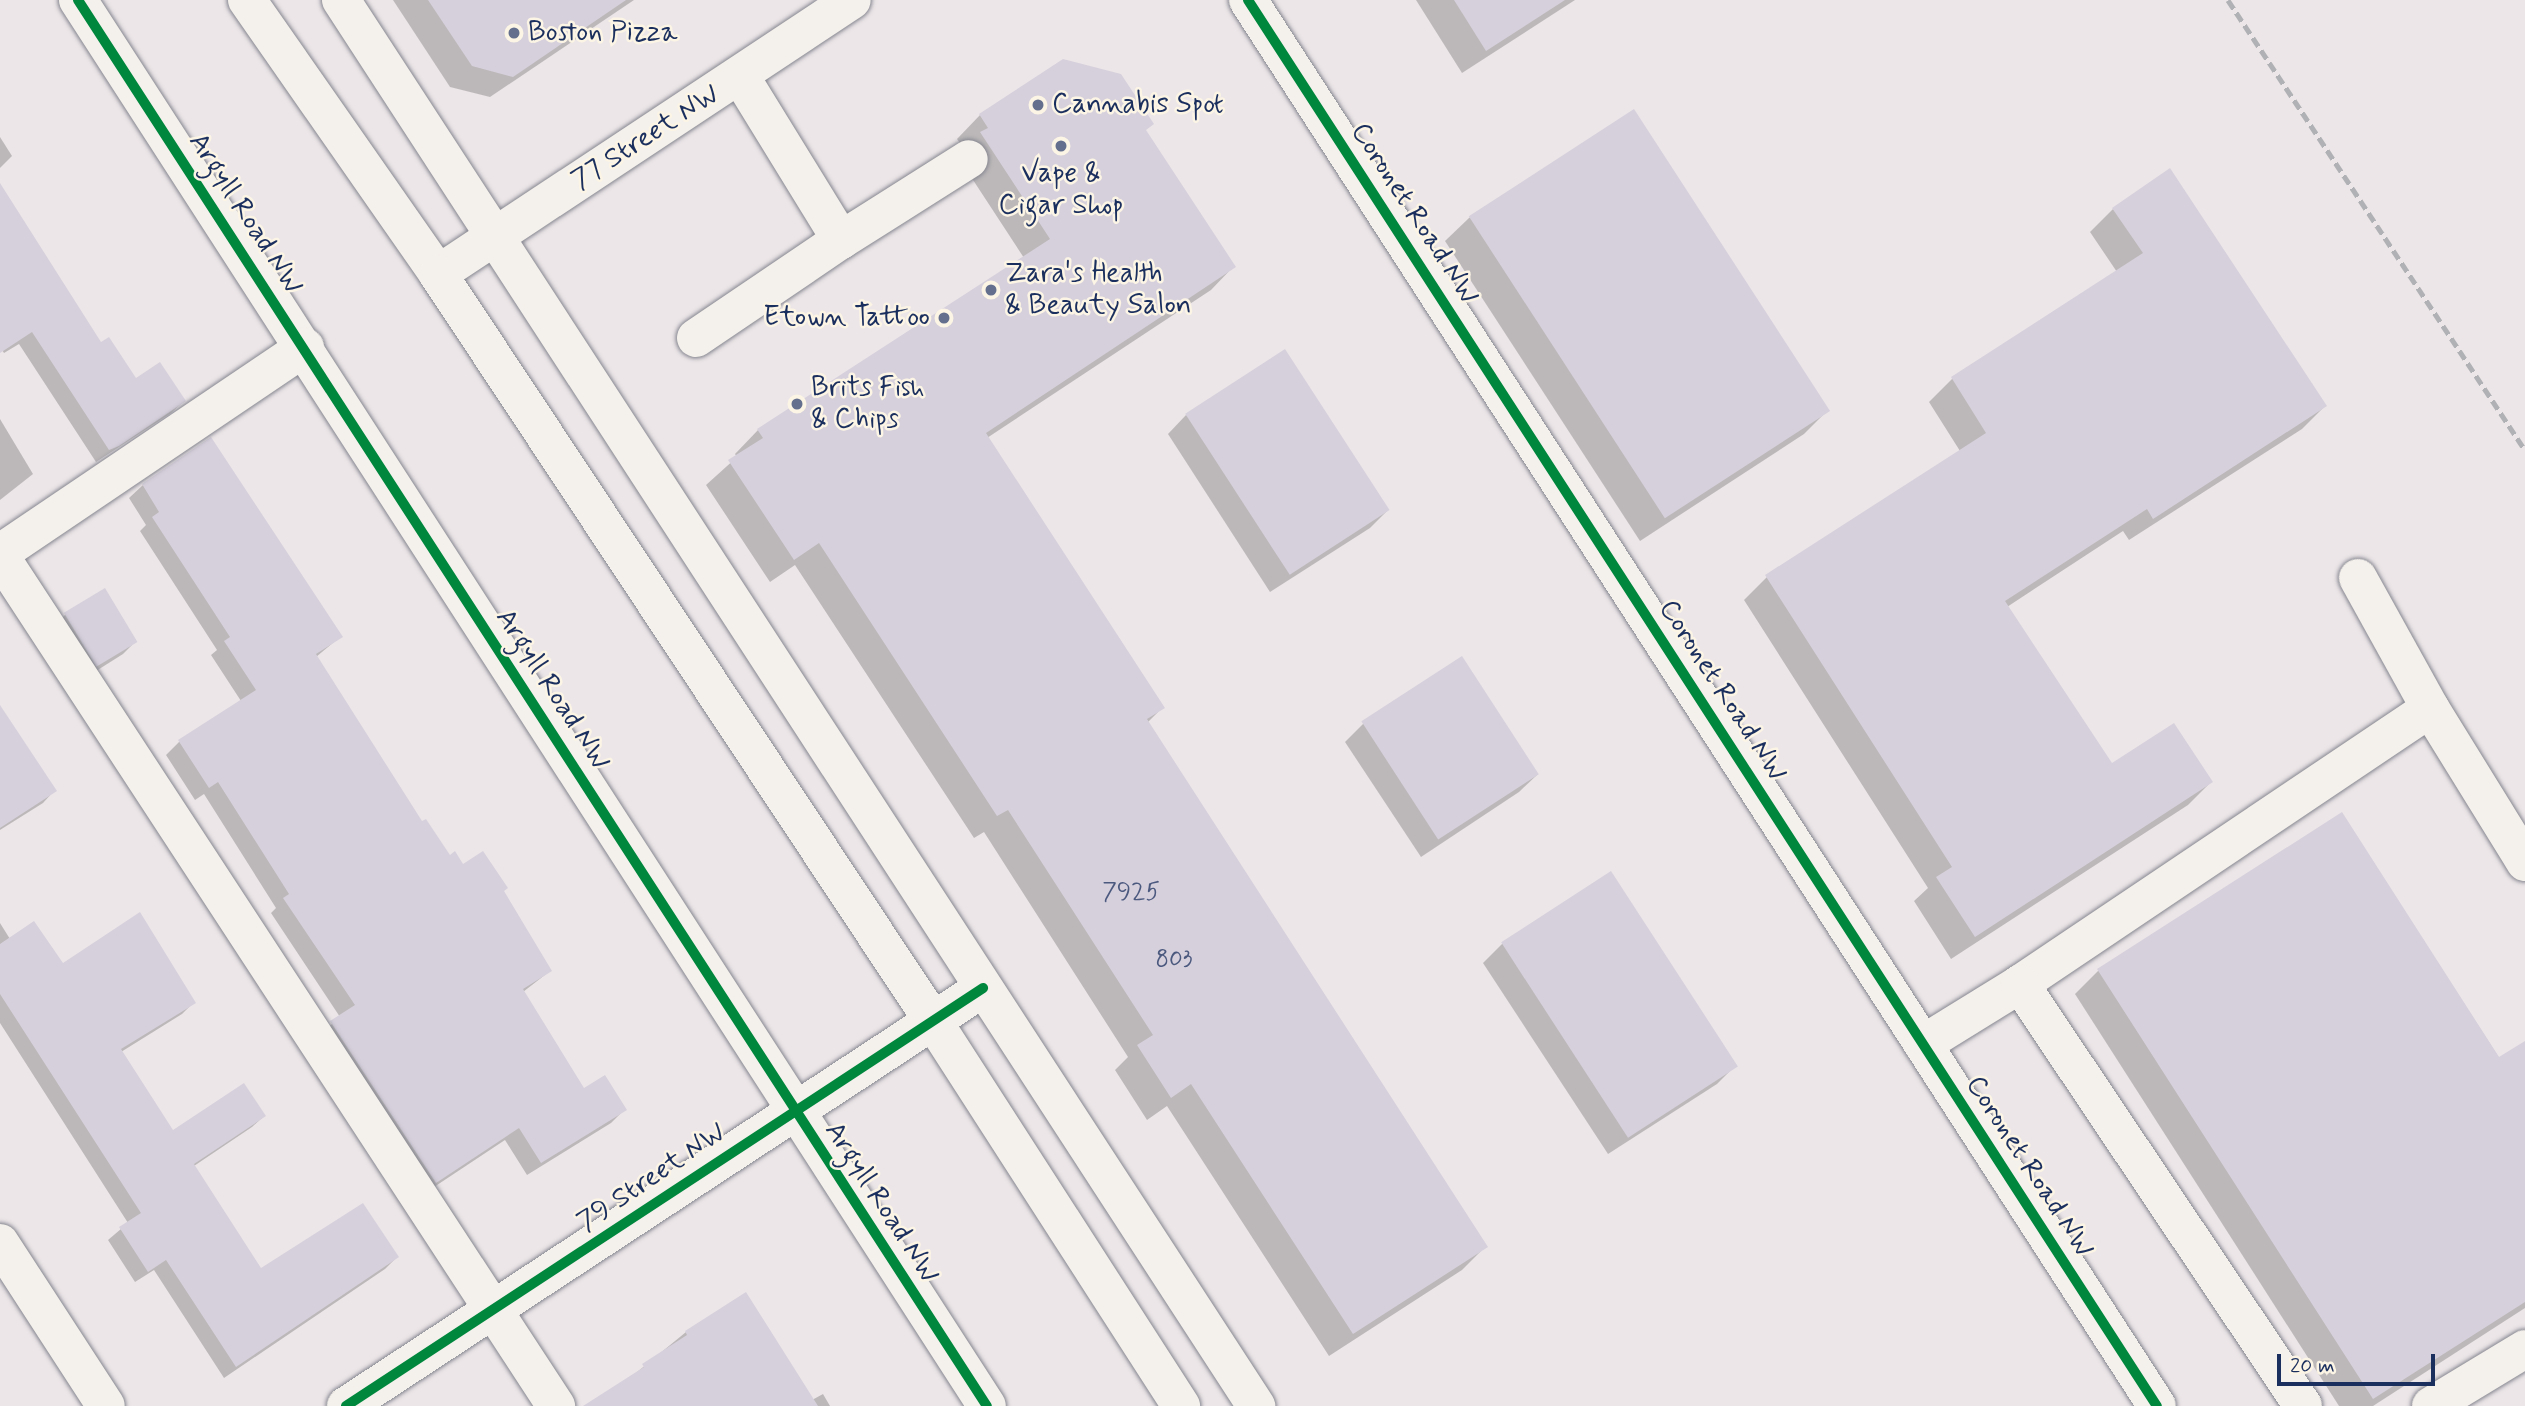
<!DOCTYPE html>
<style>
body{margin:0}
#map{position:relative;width:2525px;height:1406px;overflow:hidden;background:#ece6e8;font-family:Mynerve,sans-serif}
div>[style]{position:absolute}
.shadow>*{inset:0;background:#0003}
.building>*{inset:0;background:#d6d0dc;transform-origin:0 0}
.roads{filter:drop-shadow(0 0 2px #858690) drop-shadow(0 0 2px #858690)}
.minor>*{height:38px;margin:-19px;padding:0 19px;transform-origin:19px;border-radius:19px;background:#f4f0eb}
.major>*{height:38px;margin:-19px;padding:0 19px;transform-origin:19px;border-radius:19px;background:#f4f0eb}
.rail>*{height:5px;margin-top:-2.5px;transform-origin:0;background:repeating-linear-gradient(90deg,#b0b1b4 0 10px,transparent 0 15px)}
.cycleway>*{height:10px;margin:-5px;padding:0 5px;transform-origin:5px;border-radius:5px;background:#00873e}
.dots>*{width:19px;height:19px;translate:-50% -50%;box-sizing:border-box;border:4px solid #fcf5e5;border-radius:50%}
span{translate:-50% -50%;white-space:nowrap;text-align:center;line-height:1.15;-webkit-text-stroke:5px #fcf5e5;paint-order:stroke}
.number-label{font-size:24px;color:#4c597f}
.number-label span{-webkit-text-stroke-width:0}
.poi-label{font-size:28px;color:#1b2f5e}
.left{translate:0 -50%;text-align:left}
.right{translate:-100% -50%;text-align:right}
.street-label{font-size:28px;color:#1b2f5e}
.scale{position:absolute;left:2277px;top:1354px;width:158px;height:32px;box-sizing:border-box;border:4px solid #1b2f5e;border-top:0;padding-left:9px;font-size:21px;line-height:24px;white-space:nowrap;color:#1b2f5e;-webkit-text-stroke:5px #fcf5e5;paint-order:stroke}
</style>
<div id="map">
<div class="shadow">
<div style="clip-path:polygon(393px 0,634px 0,490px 97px,450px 87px)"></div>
<div style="clip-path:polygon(1416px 0,1575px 0,1462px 73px)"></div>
<div style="clip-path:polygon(1633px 112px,1827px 411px,1804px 434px,1640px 541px,1445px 241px,1469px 218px)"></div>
<div style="clip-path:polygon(980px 115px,1144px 131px,1234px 266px,1211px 290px,987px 438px,1162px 708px,1147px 723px,1486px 1246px,1462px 1270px,1329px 1356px,1167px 1106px,1147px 1120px,1115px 1070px,1128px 1057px,984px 832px,974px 838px,795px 565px,770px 582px,706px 485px,737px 457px,735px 454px,758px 430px,1024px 258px,958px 157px,965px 150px,957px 139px)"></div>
<div style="clip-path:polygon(0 137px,12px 156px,0 168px)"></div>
<div style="clip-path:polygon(0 187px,101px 345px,136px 381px,184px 401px,171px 413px,96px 462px,19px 344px,4px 353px,0 347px)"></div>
<div style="clip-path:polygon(2113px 209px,2325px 406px,2302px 429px,2129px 540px,2123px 531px,2007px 607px,2111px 766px,2211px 782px,2188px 805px,1951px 959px,1914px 901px,1928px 888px,1744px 600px,1767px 577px,1960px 451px,1929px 402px,1952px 379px,2117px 272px,2090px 232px)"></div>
<div style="clip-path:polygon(1186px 415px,1388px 510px,1370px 528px,1270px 592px,1168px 434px)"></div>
<div style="clip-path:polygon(0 419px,33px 474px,0 500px)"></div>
<div style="clip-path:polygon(210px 440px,340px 637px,316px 657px,422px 823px,449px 857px,502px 892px,550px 971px,523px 992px,583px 1090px,624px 1110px,611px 1123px,527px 1175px,505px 1140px,422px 1195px,318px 1036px,340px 1017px,271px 913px,276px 908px,204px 794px,195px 800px,166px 755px,179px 742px,241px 701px,211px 655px,217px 650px,140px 531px,146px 525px,129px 498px,143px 485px)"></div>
<div style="clip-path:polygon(105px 590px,136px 641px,123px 654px,85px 678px,52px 627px,65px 615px)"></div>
<div style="clip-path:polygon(0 708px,54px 791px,43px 803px,0 830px)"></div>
<div style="clip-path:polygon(1364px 723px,1538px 774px,1519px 792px,1421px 857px,1345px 742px)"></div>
<div style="clip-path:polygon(2342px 815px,2525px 1098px,2525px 1308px,2373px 1406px,2339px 1406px,2075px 994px,2098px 971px)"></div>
<div style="clip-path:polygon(1611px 874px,1736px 1065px,1717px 1084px,1608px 1154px,1483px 963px,1502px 944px)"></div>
<div style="clip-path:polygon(0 923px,10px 939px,62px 965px,194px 1002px,182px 1014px,121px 1052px,173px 1132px,264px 1116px,252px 1127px,194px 1166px,260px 1270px,397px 1257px,385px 1269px,224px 1378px,154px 1270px,135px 1282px,108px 1240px,128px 1223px,0 1023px)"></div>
<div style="clip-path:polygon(686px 1332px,812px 1400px,823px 1394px,830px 1406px,587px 1406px,631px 1377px)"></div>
</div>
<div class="building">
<div style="clip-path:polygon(428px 0,626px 0,513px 77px,472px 66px)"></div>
<div style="clip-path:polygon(1454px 0,1565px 0,1486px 51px)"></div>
<div style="clip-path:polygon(1063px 59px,1121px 74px,1154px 124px,1146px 130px,1236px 267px,986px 433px,1165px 708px,1147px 719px,1488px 1247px,1353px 1334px,1191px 1084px,1171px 1098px,1137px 1045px,1153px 1035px,1008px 810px,997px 816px,819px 543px,794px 560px,728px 460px,763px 438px,757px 429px,1050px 239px,980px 132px,988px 128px,979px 114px)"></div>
<div style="left:1634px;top:109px;width:360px;height:197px;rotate:57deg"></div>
<div style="clip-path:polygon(2170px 168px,2327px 406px,2153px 519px,2147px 509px,2005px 601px,2112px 763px,2174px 723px,2213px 782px,1975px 937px,1936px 877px,1952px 867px,1765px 575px,1986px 433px,1951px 377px,2143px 253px,2112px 208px)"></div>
<div style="clip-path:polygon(0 183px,101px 342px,109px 337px,136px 378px,160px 362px,186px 401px,119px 446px,109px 450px,32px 332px,0 353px)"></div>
<div style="left:1285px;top:349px;width:192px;height:119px;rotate:57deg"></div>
<div style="clip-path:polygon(211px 437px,343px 637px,316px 654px,422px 821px,426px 819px,450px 855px,455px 851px,463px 864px,483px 851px,508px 888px,504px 891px,552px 971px,523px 989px,584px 1088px,605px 1075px,627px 1110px,541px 1163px,519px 1128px,436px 1183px,330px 1021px,355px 1005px,283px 898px,289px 894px,218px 782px,209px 788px,178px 740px,256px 690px,224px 641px,230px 637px,152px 517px,159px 512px,142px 484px)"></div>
<div style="left:105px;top:588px;width:63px;height:48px;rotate:59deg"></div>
<div style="left:1462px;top:656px;width:141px;height:120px;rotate:57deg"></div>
<div style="clip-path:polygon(0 705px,57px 791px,0 828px)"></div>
<div style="clip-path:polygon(2342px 812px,2499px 1057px,2525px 1041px,2525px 1302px,2373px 1399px,2097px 969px)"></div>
<div style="left:1611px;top:871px;width:233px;height:131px;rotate:57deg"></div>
<div style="clip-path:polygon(140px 912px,196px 1003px,121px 1049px,173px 1130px,244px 1083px,266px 1116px,194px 1164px,261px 1268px,363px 1203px,399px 1257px,236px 1367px,166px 1260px,148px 1272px,119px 1227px,141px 1213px,0 994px,0 944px,34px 921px,63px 963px)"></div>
<div style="clip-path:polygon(746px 1292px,818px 1406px,583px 1406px,644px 1367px,642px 1364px,687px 1335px,685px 1331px)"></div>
</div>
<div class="roads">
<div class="minor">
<div style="left:78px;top:0;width:1674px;rotate:57.12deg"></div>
<div style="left:1248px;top:0;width:1674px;rotate:57.12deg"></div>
<div style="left:841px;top:240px;width:151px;rotate:-32.3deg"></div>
<div style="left:438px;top:274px;width:496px;rotate:-33.5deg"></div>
<div style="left:696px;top:338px;width:175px;rotate:-34.1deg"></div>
<div style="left:841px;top:240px;width:193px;rotate:-121.6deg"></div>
<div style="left:0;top:553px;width:368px;rotate:-34deg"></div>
<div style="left:0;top:556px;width:1016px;rotate:56.81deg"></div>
<div style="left:2358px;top:578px;width:149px;rotate:61deg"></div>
<div style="left:2020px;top:984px;width:494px;rotate:-33.9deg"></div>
<div style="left:2430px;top:708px;width:181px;rotate:58.3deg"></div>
<div style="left:1923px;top:1044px;width:114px;rotate:-31.7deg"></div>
<div style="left:2020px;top:984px;width:508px;rotate:56.15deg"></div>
<div style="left:0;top:1243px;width:194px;rotate:57deg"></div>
<div style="left:346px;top:1406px;width:762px;rotate:-33.27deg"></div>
<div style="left:2431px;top:1406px;width:110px;rotate:-31.2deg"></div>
</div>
<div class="major">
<div style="left:247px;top:0;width:334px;rotate:55.1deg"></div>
<div style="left:438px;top:274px;width:896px;rotate:56.47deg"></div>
<div style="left:933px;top:1021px;width:458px;rotate:57.2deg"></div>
<div style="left:341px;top:0;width:1678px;rotate:56.94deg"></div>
</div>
</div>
<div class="rail">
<div style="left:2228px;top:0;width:539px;rotate:56.58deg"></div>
</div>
<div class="cycleway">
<div style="left:78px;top:0;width:1674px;rotate:57.12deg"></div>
<div style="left:1248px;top:0;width:1674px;rotate:57.12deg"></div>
<div style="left:346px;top:1406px;width:762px;rotate:-33.27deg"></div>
</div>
<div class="dots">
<div style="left:514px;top:33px;background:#646f8e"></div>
<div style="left:1038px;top:105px;background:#646f8e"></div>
<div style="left:1061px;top:146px;background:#646f8e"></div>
<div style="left:991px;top:290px;background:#646f8e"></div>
<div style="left:944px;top:318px;background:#646f8e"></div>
<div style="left:797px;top:404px;background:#646f8e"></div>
</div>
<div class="number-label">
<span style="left:1131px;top:893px">7925</span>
<span style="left:1174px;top:960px">803</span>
</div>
<div class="poi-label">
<span class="left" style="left:528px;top:33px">Boston Pizza</span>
<span class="left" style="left:1052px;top:105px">Cannabis Spot</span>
<span style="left:1061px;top:190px">Vape &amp;<br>Cigar Shop</span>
<span class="left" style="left:1005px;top:290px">Zara's Health<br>&amp; Beauty Salon</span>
<span class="right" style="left:930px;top:318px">Etown Tattoo</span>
<span class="left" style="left:811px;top:404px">Brits Fish<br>&amp; Chips</span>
</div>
<div class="street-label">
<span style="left:646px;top:138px;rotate:-33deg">77 Street NW</span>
<span style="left:245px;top:214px;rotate:57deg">Argyll Road NW</span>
<span style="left:1414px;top:214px;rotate:57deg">Coronet Road NW</span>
<span style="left:552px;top:690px;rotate:57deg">Argyll Road NW</span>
<span style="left:1722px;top:691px;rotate:57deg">Coronet Road NW</span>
<span style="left:2029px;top:1167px;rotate:57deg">Coronet Road NW</span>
<span style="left:652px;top:1178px;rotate:-34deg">79 Street NW</span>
<span style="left:881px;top:1203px;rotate:57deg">Argyll Road NW</span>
</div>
<div class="scale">20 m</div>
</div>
